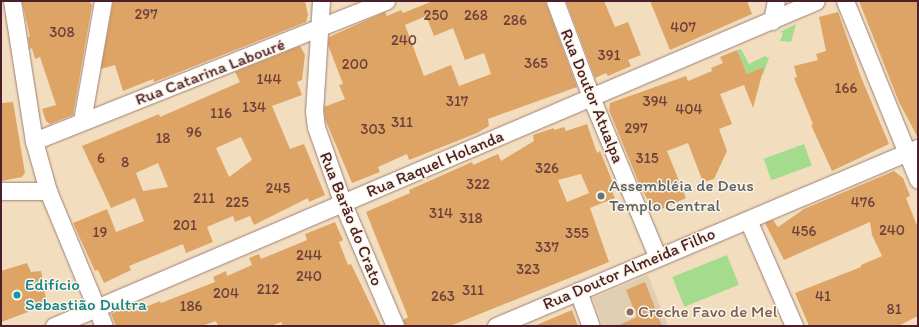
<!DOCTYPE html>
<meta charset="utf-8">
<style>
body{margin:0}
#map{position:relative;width:919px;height:327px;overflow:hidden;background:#f2debf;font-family:Itim,sans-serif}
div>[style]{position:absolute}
.built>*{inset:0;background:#dfceb1}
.green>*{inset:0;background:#a5db8c;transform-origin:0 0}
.building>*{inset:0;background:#dda465}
.roads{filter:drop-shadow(0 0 1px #9e7e75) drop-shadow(0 0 1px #9e7e75)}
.minor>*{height:17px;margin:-8.5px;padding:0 8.5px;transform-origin:8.5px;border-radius:8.5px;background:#fff}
.dots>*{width:11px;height:11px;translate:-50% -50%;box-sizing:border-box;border:2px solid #fcf5e5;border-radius:50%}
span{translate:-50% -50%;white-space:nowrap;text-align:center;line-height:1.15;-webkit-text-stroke:3px #fcf5e5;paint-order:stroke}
.number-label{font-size:15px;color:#6f403a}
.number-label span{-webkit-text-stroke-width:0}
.street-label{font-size:17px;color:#4a1f2b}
.worship-label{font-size:17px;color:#5b616d}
.left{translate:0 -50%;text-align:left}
.culture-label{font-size:17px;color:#0d838f}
.education-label{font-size:17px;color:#785e54}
.frame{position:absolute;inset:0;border:2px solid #4a1f2b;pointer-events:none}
</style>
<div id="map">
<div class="built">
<div style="clip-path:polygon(648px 275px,668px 326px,603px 326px,593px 298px)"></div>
</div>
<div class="green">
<div style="clip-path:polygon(796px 24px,791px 42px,780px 41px,783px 33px,780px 32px)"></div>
<div style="clip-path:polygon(741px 49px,749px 64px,765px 56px,769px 58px,763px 75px,760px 69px,747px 74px,737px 50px)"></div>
<div style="left:804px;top:144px;width:23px;height:43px;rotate:70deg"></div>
<div style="left:727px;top:255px;width:32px;height:59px;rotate:68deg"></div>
</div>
<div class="building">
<div style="clip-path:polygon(22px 1px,89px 1px,92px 5px,73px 115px,50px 124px,46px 121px,42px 109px,56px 105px,40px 57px,35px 59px,32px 48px,30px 49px,28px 37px,30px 37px)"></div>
<div style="clip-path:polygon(305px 1px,308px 15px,306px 22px,154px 82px,153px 79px,123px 91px,115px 65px,101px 69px,113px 2px)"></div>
<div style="clip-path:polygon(evenodd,433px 1px,545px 1px,577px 87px,488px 119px,489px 126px,477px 133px,409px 160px,407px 154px,378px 167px,380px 172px,352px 183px,325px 119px,324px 107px,345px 99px,339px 85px,343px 84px,328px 45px,329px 37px,385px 12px,387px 16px,401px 10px,403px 13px,433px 1px,426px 16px,434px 36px,453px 28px,465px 60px,484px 53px,491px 74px,459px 86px,451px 65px,424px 76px,405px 25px,426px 16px)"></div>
<div style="clip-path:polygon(566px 1px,604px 1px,615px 27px,628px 22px,641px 55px,628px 60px,631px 66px,608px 76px,606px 73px,595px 78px)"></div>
<div style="clip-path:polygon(650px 1px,747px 1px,752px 14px,670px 50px)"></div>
<div style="clip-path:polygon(859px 1px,918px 1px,918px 138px,899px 102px)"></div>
<div style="clip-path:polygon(838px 12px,861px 77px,889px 144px,832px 171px,811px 125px,813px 124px,794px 78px,797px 77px,794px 66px,818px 60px,816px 54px,826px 51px,819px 17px)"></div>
<div style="clip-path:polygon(evenodd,300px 46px,305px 55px,302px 80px,297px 82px,302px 95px,272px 106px,290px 149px,304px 144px,325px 195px,309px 202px,308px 198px,254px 225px,250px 216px,235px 222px,233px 216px,207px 227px,213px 242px,186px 253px,183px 244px,129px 266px,131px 270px,104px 283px,98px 270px,95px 271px,73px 223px,107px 209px,116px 232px,144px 221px,135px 198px,111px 208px,82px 146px,159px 114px,160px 117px,240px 82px,235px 72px,300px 46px,241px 137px,252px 160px,229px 177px,216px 148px,241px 137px,300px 46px,158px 163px,168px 187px,143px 191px,136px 173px,158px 163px)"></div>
<div style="clip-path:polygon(737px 50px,747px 74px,764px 67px,753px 108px,744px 85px,720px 94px,732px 124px,719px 129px,727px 151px,714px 179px,703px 182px,688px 143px,667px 151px,686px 198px,655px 212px,641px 188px,609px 110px,610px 103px,686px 76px,688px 81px,712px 71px,711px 68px,723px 63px,720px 57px)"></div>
<div style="clip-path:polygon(13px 102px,25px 173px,22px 177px,1px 181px,1px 103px)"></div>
<div style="clip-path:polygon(evenodd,587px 124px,597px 153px,600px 151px,613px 183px,609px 185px,615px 198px,590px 208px,609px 262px,450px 326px,405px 326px,403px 320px,408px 317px,366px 212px,410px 193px,409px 190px,472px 162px,473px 165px,498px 154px,501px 161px,534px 141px,533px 135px,554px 128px,554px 130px,564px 127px,566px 131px,587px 124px,581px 174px,589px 193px,567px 202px,558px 180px,581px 174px)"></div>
<div style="clip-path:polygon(894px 171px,903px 178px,909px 193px,910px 196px,906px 198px,918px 228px,918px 316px,898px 326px,809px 326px,795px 293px,861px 267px,861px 265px,882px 256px,872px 235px,870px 222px,784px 260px,765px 223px,773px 220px,778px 227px,804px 209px)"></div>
<div style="clip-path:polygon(335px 222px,343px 240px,339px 242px,348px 265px,351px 264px,381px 326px,283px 326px,281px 322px,271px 326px,218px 326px,216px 321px,202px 326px,116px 326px,111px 314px,134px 304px,136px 311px,160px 301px,161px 303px,215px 282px,213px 277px,226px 271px,227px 276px,252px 265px,249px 258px,259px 254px,261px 259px,278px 252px,307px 240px,305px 234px)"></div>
<div style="clip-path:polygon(27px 263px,31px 272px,41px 271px,47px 305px,1px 322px,1px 271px)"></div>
<div style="clip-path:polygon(645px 282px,662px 326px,617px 326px,637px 317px,626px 290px)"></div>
<div style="clip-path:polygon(572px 310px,578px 326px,534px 326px)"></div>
</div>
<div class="roads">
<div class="minor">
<div style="left:12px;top:1px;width:142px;rotate:81.1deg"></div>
<div style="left:34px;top:141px;width:52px;rotate:74.4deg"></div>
<div style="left:48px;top:191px;width:146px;rotate:67.5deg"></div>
<div style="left:321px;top:1px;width:110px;rotate:93.6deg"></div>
<div style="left:314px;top:111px;width:16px;rotate:83deg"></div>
<div style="left:316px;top:127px;width:82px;rotate:70.7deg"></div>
<div style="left:343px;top:204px;width:133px;rotate:66.9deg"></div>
<div style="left:555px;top:1px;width:108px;rotate:69.4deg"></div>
<div style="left:593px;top:102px;width:167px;rotate:67.4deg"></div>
<div style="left:845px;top:1px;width:193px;rotate:67.8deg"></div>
<div style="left:772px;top:21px;width:20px;rotate:-79deg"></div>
<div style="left:82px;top:121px;width:122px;rotate:-80.1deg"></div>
<div style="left:34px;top:141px;width:379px;rotate:-21.7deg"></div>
<div style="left:1px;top:191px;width:47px"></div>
<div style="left:748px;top:220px;width:116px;rotate:66.5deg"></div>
<div style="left:578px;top:291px;width:37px;rotate:70deg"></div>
<div style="left:54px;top:326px;width:828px;rotate:-23.1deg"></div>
<div style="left:496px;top:326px;width:458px;rotate:-22.9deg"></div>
</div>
</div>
<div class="dots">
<div style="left:601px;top:196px;background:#6b7280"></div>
<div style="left:17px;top:295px;background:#0f9aa8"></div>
<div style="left:630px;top:312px;background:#8d6e63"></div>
</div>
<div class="number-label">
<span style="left:146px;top:15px">297</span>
<span style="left:436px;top:16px">250</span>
<span style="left:476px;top:16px">268</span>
<span style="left:515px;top:21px">286</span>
<span style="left:683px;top:28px">407</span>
<span style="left:62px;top:33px">308</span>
<span style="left:404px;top:41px">240</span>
<span style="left:609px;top:56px">391</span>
<span style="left:536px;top:64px">365</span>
<span style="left:355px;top:65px">200</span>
<span style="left:269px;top:80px">144</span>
<span style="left:846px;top:89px">166</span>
<span style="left:457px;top:102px">317</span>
<span style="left:655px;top:102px">394</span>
<span style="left:254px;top:108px">134</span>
<span style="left:689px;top:110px">404</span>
<span style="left:221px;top:114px">116</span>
<span style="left:402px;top:123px">311</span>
<span style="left:636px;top:129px">297</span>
<span style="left:373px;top:130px">303</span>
<span style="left:194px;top:133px">96</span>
<span style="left:163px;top:139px">18</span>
<span style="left:101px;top:159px">6</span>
<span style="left:647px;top:159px">315</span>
<span style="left:125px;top:163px">8</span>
<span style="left:547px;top:169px">326</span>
<span style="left:478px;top:185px">322</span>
<span style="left:278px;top:189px">245</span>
<span style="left:204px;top:199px">211</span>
<span style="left:237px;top:203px">225</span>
<span style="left:863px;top:203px">476</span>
<span style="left:441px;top:214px">314</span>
<span style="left:471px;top:219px">318</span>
<span style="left:185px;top:226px">201</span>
<span style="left:892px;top:231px">240</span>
<span style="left:804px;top:232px">456</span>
<span style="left:100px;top:233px">19</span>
<span style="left:577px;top:234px">355</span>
<span style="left:547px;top:248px">337</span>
<span style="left:309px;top:256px">244</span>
<span style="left:528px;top:270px">323</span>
<span style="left:309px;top:277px">240</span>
<span style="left:268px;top:290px">212</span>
<span style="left:473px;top:291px">311</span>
<span style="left:226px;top:294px">204</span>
<span style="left:443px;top:297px">263</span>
<span style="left:823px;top:297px">41</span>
<span style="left:191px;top:307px">186</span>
<span style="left:894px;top:310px">81</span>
</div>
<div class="street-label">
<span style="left:210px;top:72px;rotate:-21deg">Rua Catarina Labouré</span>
<span style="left:592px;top:96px;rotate:68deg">Rua Doutor Atualpa</span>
<span style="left:435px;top:164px;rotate:-23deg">Rua Raquel Holanda</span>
<span style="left:351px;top:219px;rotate:68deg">Rua Barão do Crato</span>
<span style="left:629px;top:269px;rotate:-23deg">Rua Doutor Almeida Filho</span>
</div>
<div class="worship-label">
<span class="left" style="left:609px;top:196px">Assembléia de Deus<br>Templo Central</span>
</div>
<div class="culture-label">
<span class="left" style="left:25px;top:295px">Edifício<br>Sebastião Dultra</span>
</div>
<div class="education-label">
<span class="left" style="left:638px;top:312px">Creche Favo de Mel</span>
</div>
<div class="frame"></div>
</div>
